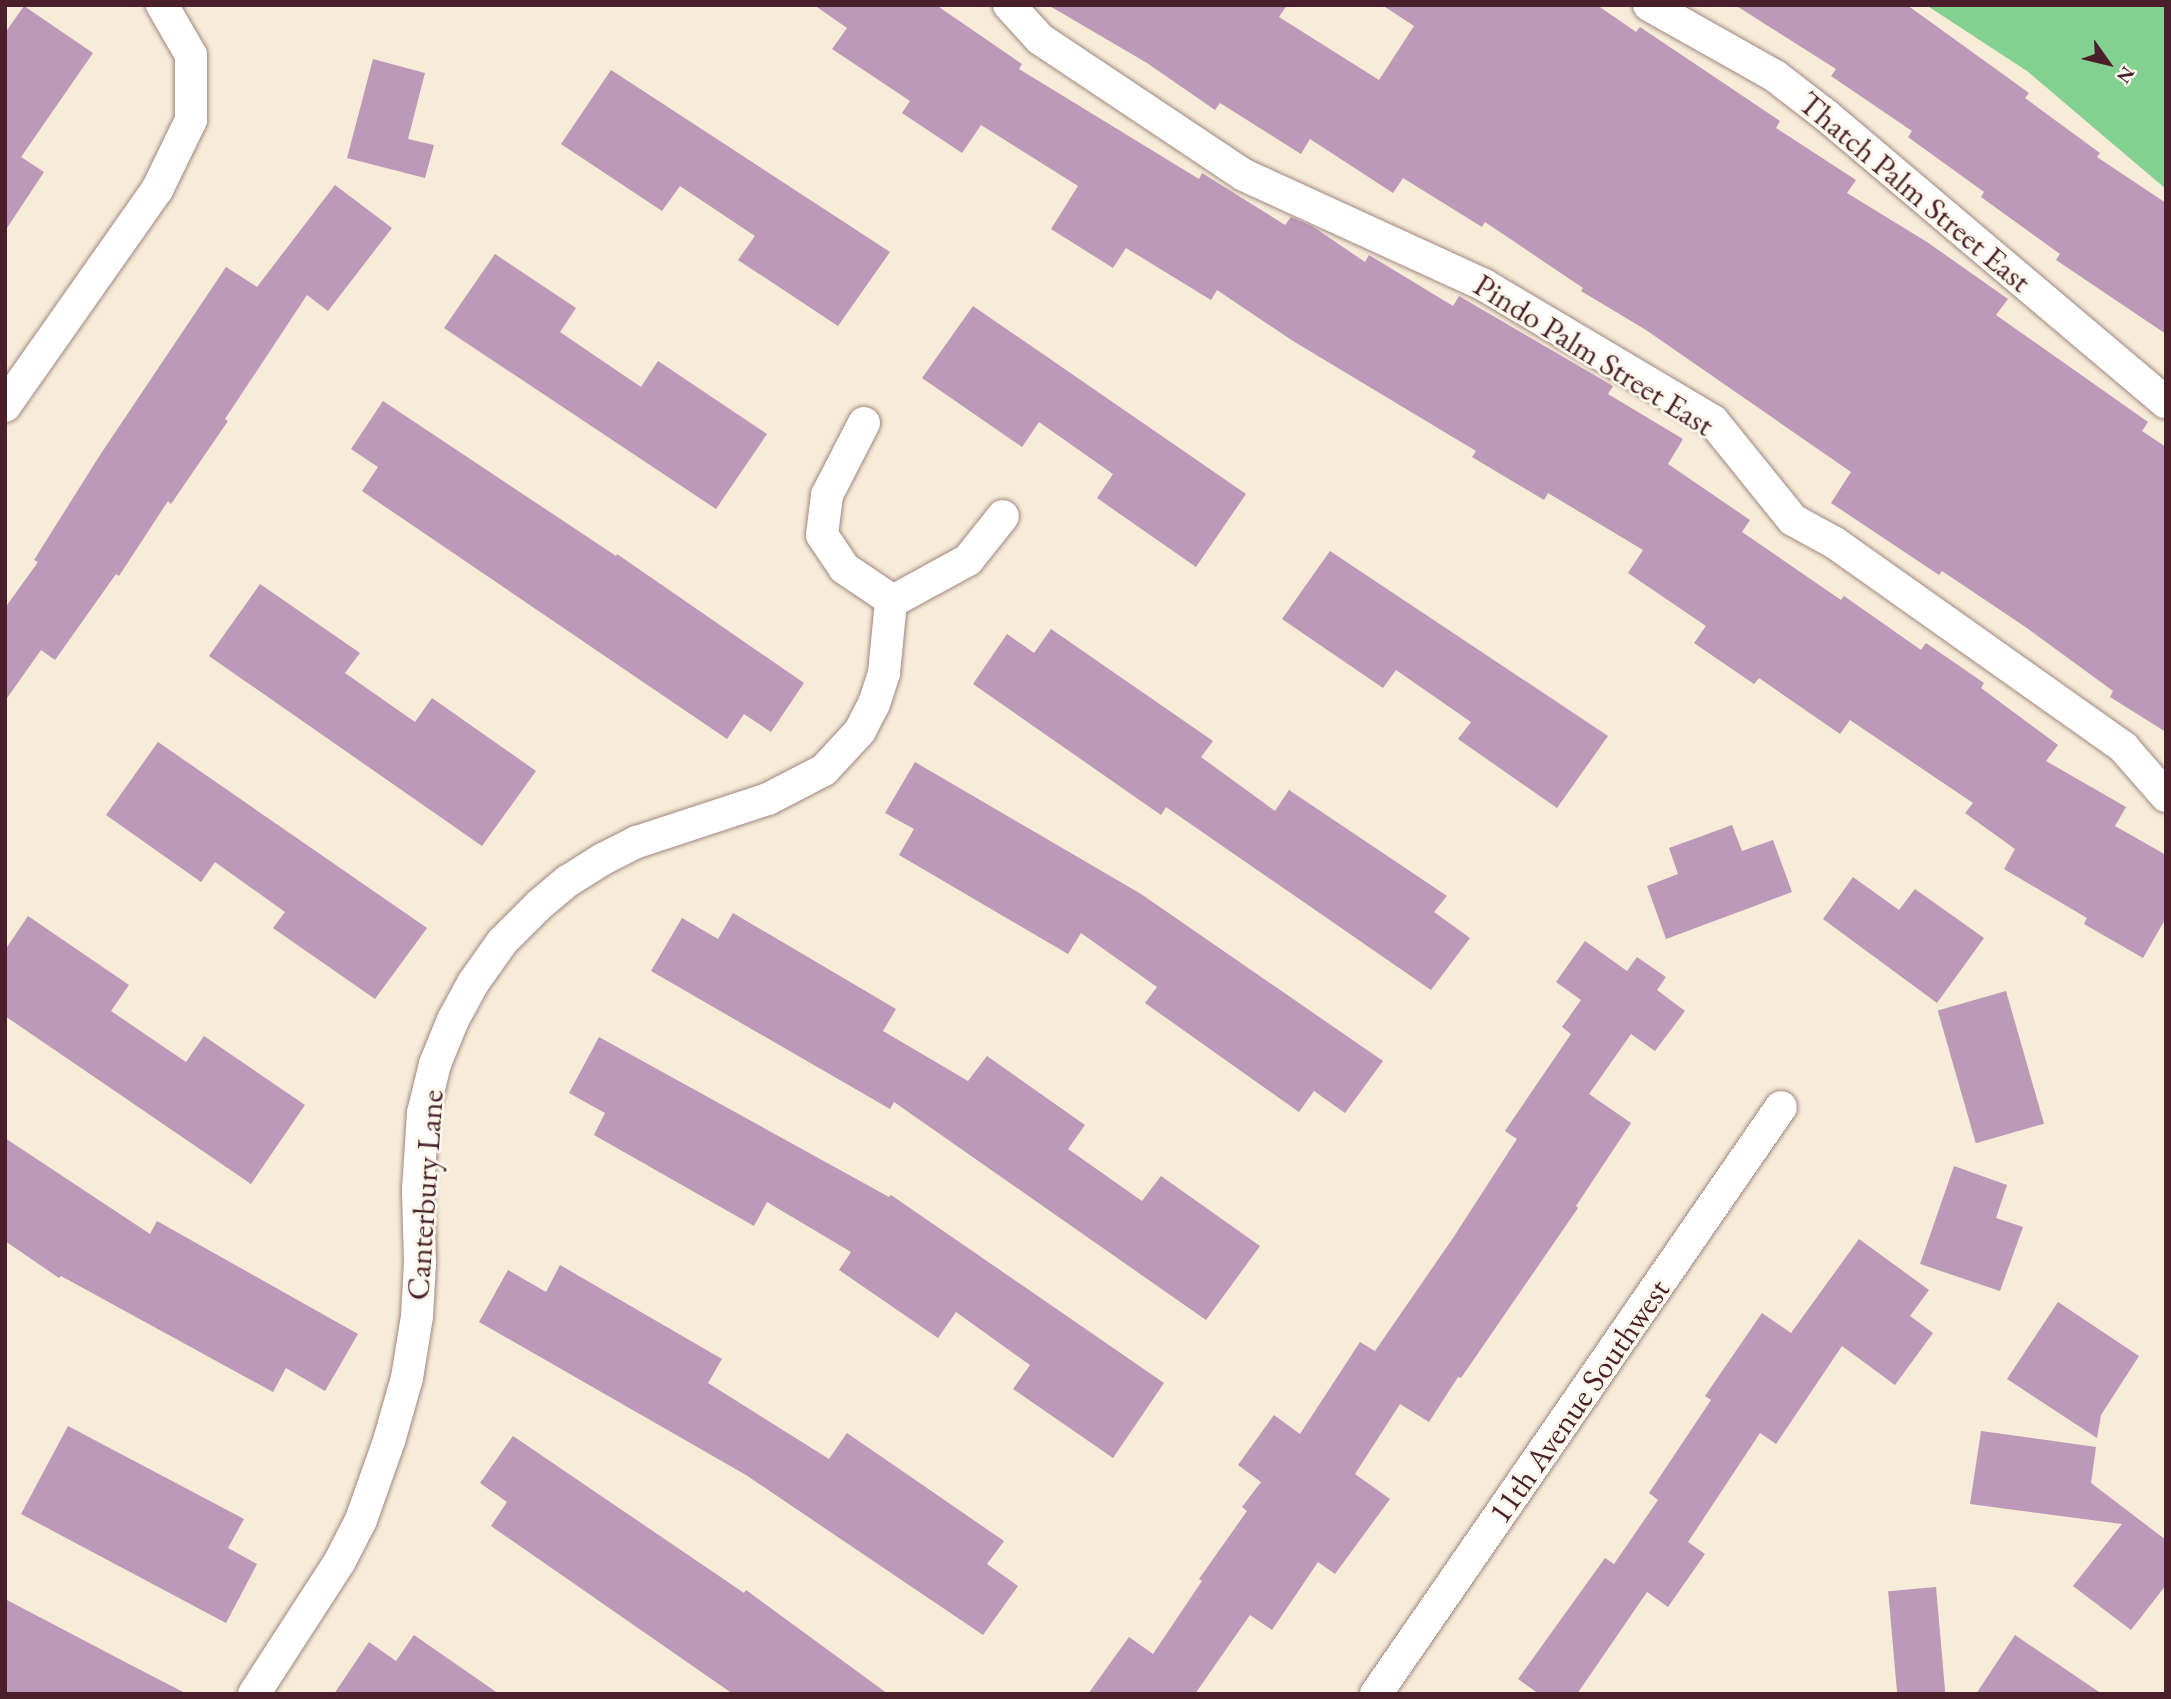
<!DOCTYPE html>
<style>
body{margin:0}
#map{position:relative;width:2171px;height:1699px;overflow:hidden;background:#f6ecd7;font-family:"EB Garamond",serif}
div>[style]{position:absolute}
.green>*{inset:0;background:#83d190}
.building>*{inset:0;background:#bc98b9;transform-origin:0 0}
.roads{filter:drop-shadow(0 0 2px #a08681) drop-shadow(0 0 2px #a08681)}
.minor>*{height:32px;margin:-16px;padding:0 16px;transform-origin:16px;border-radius:16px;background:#fff}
span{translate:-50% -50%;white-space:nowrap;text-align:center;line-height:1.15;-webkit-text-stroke:6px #fbf7ec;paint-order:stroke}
.street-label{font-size:32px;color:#4a1f2b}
.frame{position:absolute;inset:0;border:7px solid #4a1f2b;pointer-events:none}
.north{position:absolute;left:2073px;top:28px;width:70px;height:70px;-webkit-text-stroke:5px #fbf7ec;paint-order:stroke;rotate:124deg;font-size:19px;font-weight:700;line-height:28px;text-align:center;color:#4a1f2b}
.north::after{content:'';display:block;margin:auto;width:24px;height:32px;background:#4a1f2b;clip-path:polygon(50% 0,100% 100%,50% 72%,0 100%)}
</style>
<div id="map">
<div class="green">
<div style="clip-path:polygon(1926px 5px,2166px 5px,2166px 189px,2027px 71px)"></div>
</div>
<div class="building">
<div style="clip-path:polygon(814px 5px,936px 5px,1022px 64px,1019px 69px,1199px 179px,1202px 173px,1285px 225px,1291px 217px,1312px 226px,1365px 262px,1369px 255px,1453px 306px,1459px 296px,1613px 386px,1608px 394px,1683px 439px,1668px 464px,1750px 520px,1742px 532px,1841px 600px,1844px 596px,1921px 650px,1926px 643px,1984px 683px,1981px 688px,2058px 745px,2046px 761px,2126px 807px,2115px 826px,2166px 855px,2166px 918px,2143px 958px,2084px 924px,2087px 918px,2004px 869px,2015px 849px,1965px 813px,1973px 803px,1850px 720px,1840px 734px,1759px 678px,1754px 684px,1694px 643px,1706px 626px,1628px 573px,1643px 550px,1548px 493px,1544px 500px,1472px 457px,1476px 451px,1293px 341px,1217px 290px,1211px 300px,1126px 248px,1113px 268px,1051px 229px,1078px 186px,981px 125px,962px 153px,902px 113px,910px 101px,832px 49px,847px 28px)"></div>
<div style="clip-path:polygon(1048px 5px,1287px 5px,1279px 17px,1379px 80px,1414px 26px,1382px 5px,1597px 5px,1636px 32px,1640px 27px,1780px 121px,1776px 128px,1856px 180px,1847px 193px,1927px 242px,2008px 299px,1996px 315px,2148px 422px,2142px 431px,2166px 447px,2166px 732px,2110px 697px,2113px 691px,2024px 626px,1942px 571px,1939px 575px,1831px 503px,1851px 472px,1646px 330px,1581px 291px,1583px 288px,1485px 222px,1482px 227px,1403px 178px,1393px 193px,1310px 139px,1301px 154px,1220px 103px,1215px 110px,1147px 63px)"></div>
<div style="clip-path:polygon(1735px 5px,1907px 5px,2029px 93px,2025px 98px,2100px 153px,2097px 157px,2166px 203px,2166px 334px,2056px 260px,2060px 254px,1981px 197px,1984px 192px,1908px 137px,1912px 131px,1831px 76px,1836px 69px)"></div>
<div style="clip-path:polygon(24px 6px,93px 53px,21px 157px,44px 172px,5px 231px,5px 33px)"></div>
<div style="clip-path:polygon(373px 59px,425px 73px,408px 139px,434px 145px,425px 178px,347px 158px)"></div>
<div style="clip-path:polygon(611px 70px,890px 252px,838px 326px,738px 260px,755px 236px,680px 186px,662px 211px,561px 144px)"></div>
<div style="clip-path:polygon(335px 185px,392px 228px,328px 311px,307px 295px,225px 419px,228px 421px,171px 504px,168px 501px,119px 576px,116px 574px,55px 660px,41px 650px,5px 701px,5px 608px,38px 562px,34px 560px,100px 455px,226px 267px,257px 287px)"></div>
<div style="clip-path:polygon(495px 254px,576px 308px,560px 332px,641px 387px,658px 361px,767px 434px,716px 509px,444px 328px)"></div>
<div style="clip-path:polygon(973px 306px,1246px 494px,1196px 567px,1097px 498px,1113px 474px,1039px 422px,1022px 447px,922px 378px)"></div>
<div style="clip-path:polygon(383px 401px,616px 556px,617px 554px,804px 683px,771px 732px,744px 714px,727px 739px,362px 491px,378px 467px,351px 449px)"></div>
<div style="clip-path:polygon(1330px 551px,1608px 736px,1557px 808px,1458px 739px,1471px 722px,1396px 670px,1383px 688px,1282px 619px)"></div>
<div style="clip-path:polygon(260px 584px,360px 653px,345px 673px,415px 722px,432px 698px,536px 771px,482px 846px,209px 656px)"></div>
<div style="clip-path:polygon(1051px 629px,1213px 741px,1201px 757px,1275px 811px,1289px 790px,1447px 896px,1434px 912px,1470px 938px,1431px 990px,1166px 807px,1161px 815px,973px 684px,1007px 634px,1034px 653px)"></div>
<div style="clip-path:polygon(158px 742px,427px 928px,375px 999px,273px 928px,285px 912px,215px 862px,201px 882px,106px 815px)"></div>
<div style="clip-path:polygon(915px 762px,1141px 894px,1383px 1061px,1345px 1113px,1314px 1091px,1299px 1112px,1145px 1003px,1157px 987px,1081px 933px,1068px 954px,899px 855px,914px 829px,885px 813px)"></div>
<div style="clip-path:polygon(1732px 825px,1742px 851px,1773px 840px,1792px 892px,1666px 939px,1647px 886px,1678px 874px,1669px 848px)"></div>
<div style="clip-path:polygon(1853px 877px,1899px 910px,1915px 889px,1984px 938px,1937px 1003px,1823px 919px)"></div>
<div style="clip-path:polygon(733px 913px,896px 1009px,883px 1031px,968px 1081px,987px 1056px,1085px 1125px,1068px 1149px,1142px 1201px,1161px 1176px,1260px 1246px,1206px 1320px,894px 1102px,890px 1109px,651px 971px,682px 918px,718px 939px)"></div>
<div style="clip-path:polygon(28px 916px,129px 985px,111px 1011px,186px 1062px,204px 1036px,305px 1105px,251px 1184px,5px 1016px,5px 950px)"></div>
<div style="clip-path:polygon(1585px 941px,1627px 971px,1637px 957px,1666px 977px,1657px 990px,1685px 1011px,1655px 1051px,1631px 1034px,1589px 1094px,1631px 1123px,1576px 1206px,1578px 1208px,1461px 1378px,1458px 1377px,1429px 1422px,1400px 1404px,1355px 1474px,1390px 1499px,1335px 1574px,1318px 1562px,1272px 1630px,1250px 1615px,1195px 1694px,1088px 1694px,1129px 1637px,1153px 1654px,1202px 1581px,1199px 1579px,1247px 1511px,1242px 1507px,1261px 1482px,1238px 1465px,1274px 1415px,1300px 1434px,1360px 1342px,1375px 1351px,1453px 1238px,1517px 1139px,1505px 1131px,1571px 1034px,1562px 1027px,1581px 1000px,1556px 982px)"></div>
<div style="left:2006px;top:991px;width:138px;height:71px;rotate:74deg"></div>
<div style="clip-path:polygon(599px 1037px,889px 1197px,891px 1195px,1164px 1383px,1113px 1458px,1013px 1389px,1030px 1365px,956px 1312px,938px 1338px,839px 1270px,851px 1252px,767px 1202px,754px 1226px,594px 1135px,605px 1113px,569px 1093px)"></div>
<div style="clip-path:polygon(5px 1138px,150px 1234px,157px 1221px,358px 1334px,325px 1391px,286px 1368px,273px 1392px,61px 1276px,59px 1278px,5px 1241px)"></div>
<div style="clip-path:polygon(1954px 1166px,2007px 1185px,1996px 1218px,2023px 1227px,2000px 1291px,1920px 1264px)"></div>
<div style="clip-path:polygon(1859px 1239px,1929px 1290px,1910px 1316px,1933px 1333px,1895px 1385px,1842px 1346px,1776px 1444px,1760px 1433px,1688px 1542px,1705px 1554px,1668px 1607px,1647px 1592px,1577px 1694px,1539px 1694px,1518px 1679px,1605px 1558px,1614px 1564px,1658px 1500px,1649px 1493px,1711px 1400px,1705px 1396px,1762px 1313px,1791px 1333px)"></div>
<div style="clip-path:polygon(560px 1265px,722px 1359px,708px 1383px,829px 1459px,847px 1433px,1004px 1541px,987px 1564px,1018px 1586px,983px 1635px,746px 1475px,479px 1322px,508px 1270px,546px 1292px)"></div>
<div style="clip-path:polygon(2058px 1302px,2139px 1356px,2101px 1415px,2097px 1438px,2007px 1379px)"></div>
<div style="clip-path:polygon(68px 1426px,244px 1519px,228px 1548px,257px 1564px,226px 1623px,21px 1514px)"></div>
<div style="clip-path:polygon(1981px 1431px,2096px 1447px,2091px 1483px,2166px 1540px,2166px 1585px,2131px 1630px,2073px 1586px,2122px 1524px,1970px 1504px)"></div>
<div style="clip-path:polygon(513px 1436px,744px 1593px,746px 1590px,888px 1694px,733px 1694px,491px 1526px,507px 1502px,480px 1483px)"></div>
<div style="left:1936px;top:1587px;width:107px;height:48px;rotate:85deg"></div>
<div style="clip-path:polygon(5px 1599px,127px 1663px,187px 1694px,5px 1694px)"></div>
<div style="clip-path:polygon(414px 1635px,499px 1694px,334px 1694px,369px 1642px,396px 1661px)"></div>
<div style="clip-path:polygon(2015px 1635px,2102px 1694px,1976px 1694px)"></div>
</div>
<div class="roads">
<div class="minor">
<div style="left:1009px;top:5px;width:46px;rotate:47.6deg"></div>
<div style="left:1040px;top:39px;width:245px;rotate:33.7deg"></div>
<div style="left:1244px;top:175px;width:264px;rotate:24.6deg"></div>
<div style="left:1484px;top:285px;width:266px;rotate:30.7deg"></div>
<div style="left:1713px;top:421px;width:127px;rotate:51.1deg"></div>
<div style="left:1793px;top:520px;width:48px;rotate:28.7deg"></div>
<div style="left:1835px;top:543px;width:354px;rotate:35.3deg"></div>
<div style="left:2124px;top:748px;width:64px;rotate:48.8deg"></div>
<div style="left:1649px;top:5px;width:145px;rotate:29.4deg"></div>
<div style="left:1775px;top:76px;width:66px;rotate:37.6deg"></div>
<div style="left:1827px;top:116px;width:444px;rotate:40.2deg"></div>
<div style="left:5px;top:406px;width:264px;rotate:-54.9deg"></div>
<div style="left:157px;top:190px;width:78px;rotate:-64.1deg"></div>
<div style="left:191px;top:120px;width:65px;rotate:-90deg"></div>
<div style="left:191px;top:55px;width:58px;rotate:-120.1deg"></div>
<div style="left:864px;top:423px;width:81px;rotate:117.2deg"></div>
<div style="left:827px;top:495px;width:40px;rotate:97.1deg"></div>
<div style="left:822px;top:535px;width:40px;rotate:56deg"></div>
<div style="left:844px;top:568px;width:59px;rotate:34deg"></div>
<div style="left:254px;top:1694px;width:158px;rotate:-57.1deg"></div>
<div style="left:340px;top:1561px;width:46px;rotate:-62.9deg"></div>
<div style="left:361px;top:1520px;width:84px;rotate:-70.5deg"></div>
<div style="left:389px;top:1441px;width:66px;rotate:-74.1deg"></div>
<div style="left:407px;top:1378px;width:63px;rotate:-80.8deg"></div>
<div style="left:417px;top:1316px;width:53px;rotate:-86.8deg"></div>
<div style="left:420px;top:1263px;width:73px;rotate:-91.6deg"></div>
<div style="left:418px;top:1190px;width:77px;rotate:-86.3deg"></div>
<div style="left:423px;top:1113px;width:50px;rotate:-76.2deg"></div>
<div style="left:435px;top:1064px;width:48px;rotate:-67.8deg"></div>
<div style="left:453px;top:1020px;width:42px;rotate:-61.6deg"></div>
<div style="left:473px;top:983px;width:50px;rotate:-54.7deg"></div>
<div style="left:502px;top:942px;width:52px;rotate:-45deg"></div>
<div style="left:539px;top:905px;width:38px;rotate:-40deg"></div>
<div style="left:568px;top:881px;width:41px;rotate:-32.2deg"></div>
<div style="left:603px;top:859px;width:38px;rotate:-27deg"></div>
<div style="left:637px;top:842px;width:138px;rotate:-18.2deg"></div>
<div style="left:768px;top:799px;width:63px;rotate:-27.4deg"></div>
<div style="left:824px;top:770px;width:53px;rotate:-47.3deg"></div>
<div style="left:860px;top:731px;width:30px;rotate:-63deg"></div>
<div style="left:874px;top:704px;width:33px;rotate:-72deg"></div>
<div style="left:884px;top:673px;width:71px;rotate:-84.4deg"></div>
<div style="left:891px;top:602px;width:88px;rotate:-28.6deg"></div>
<div style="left:968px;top:560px;width:56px;rotate:-51.5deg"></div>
<div style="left:1376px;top:1694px;width:713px;rotate:-55.4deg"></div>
</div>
</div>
<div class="street-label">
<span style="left:1915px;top:192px;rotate:40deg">Thatch Palm Street East</span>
<span style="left:1594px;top:355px;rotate:32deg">Pindo Palm Street East</span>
<span style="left:425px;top:1195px;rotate:-86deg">Canterbury Lane</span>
<span style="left:1579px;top:1401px;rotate:-55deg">11th Avenue Southwest</span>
</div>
<div class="frame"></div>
<div class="north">N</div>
</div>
